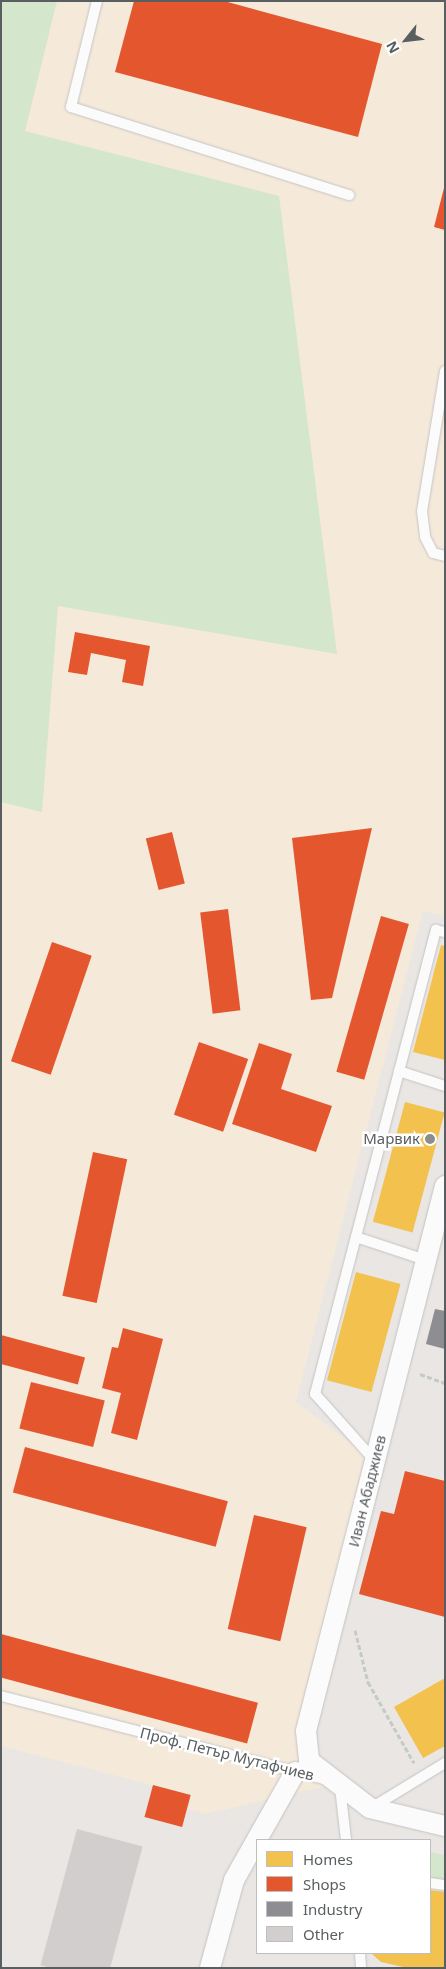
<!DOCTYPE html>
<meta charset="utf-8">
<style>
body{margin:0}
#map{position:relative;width:446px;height:1969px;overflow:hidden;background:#e9e6e3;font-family:"Noto Sans",sans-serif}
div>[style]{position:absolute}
.commercial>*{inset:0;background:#f5e9da}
.green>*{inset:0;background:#d4e6cc}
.homes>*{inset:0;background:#f2c14e;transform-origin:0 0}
.shops>*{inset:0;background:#e4572e;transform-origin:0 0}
.industry>*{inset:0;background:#8d8d92}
.building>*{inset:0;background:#d1cecd;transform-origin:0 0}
.path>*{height:3px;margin-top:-1.5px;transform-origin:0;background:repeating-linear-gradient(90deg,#c4cbc6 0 5px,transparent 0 7.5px)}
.roads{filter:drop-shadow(0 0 1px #c4c4c4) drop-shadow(0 0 1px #c4c4c4)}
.service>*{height:10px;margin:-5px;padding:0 5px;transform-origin:5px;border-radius:5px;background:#fcfbfb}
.minor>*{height:20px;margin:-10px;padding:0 10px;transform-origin:10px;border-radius:10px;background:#fcfbfb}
.dots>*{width:14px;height:14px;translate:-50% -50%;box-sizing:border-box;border:2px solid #fff;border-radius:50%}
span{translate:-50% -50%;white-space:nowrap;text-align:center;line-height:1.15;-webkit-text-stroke:5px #fff;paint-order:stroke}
.poi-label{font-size:15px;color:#595e61}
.right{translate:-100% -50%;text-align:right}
.street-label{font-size:15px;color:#595e61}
.frame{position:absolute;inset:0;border:2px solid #595e61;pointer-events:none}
.legend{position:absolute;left:256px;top:1839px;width:175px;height:115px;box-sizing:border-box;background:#fff;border:1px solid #bdbfc0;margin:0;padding:6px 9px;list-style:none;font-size:15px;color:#595e61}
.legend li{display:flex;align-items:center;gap:10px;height:25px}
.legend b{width:25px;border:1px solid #bdbfc0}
.north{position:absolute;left:381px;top:15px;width:50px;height:50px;-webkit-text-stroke:4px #fff;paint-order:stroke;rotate:241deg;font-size:14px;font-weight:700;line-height:20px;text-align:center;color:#595e61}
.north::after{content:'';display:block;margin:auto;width:18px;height:22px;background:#595e61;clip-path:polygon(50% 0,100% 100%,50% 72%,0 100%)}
</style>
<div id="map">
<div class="commercial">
<div style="clip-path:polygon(1px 1px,445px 1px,445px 916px,423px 911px,296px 1402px,375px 1461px,309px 1761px,339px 1783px,206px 1814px,188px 1809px,191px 1795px,1px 1746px)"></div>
</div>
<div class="green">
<div style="clip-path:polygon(1px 1px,57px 1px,25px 131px,279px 196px,337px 654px,58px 606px,42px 812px,1px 802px)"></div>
<div style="clip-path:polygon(430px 1852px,445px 1855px,445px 1882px,430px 1878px)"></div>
</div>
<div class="homes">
<div style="clip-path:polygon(441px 945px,445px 946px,445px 1060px,413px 1052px)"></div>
<div style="left:405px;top:1102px;width:41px;height:124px;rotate:15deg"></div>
<div style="left:356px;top:1272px;width:46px;height:112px;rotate:15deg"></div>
<div style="clip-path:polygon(445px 1678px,445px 1746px,423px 1758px,394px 1707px)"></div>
<div style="clip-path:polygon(430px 1890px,445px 1892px,445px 1968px,408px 1968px,381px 1962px,371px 1953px,430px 1953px)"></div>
</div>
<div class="shops">
<div style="clip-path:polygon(134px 1px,224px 1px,382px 44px,358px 137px,115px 72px)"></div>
<div style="clip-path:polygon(444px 188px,445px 188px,445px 230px,434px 227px)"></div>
<div style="clip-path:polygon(75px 632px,150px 646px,143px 686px,122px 682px,126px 660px,91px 653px,87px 675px,68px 672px)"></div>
<div style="clip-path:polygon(372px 828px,332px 998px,311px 1000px,292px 838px)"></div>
<div style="left:172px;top:832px;width:53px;height:27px;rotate:76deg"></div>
<div style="left:228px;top:909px;width:102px;height:28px;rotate:83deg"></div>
<div style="left:381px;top:916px;width:29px;height:162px;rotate:16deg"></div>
<div style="left:52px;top:942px;width:42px;height:126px;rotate:19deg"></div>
<div style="left:199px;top:1042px;width:52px;height:77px;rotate:19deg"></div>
<div style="clip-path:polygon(259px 1043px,292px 1054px,281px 1089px,332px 1106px,316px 1152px,232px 1124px)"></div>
<div style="left:93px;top:1152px;width:35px;height:147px;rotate:12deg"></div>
<div style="clip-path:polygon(123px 1328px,163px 1339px,137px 1440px,111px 1433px,121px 1393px,102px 1388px,112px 1347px,118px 1348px)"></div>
<div style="left:1px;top:1335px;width:87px;height:28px;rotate:15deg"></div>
<div style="left:31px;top:1382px;width:76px;height:48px;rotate:14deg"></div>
<div style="left:25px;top:1447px;width:210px;height:47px;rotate:15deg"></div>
<div style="clip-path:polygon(405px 1471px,445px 1481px,445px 1617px,359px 1594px,381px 1511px,394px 1514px)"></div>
<div style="left:254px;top:1515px;width:54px;height:117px;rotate:13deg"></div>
<div style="left:1px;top:1634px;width:266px;height:42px;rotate:15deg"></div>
<div style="left:153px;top:1785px;width:39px;height:33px;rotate:15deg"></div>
</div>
<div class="industry">
<div style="clip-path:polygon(435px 1309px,445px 1311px,445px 1349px,426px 1344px)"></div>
</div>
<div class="building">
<div style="left:77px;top:1829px;width:68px;height:141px;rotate:15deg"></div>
</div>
<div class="path">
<div style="left:420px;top:1374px;width:27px;rotate:20deg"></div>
<div style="left:355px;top:1630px;width:54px;rotate:76deg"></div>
<div style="left:368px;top:1682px;width:93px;rotate:60.4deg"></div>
</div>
<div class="roads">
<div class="service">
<div style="left:97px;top:1px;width:109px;rotate:103.8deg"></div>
<div style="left:71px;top:107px;width:292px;rotate:17.6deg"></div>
<div style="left:445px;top:371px;width:142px;rotate:99.3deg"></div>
<div style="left:422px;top:511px;width:26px;rotate:83deg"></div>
<div style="left:425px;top:537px;width:18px;rotate:63deg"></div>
<div style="left:433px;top:553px;width:12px;rotate:14deg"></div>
<div style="left:399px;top:1071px;width:48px;rotate:18.1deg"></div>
<div style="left:356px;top:1237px;width:74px;rotate:18.2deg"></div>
<div style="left:375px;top:1461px;width:90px;rotate:-131.8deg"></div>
<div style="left:315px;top:1394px;width:480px;rotate:-75.4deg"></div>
<div style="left:436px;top:930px;width:9px;rotate:13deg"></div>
<div style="left:1px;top:1696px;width:333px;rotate:14.4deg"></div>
<div style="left:340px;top:1787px;width:53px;rotate:83.5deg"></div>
<div style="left:371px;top:1808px;width:87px;rotate:-31.3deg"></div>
<div style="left:430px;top:1883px;width:15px;rotate:8deg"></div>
<div style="left:360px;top:1953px;width:15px;rotate:86deg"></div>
</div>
<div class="minor">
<div style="left:445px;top:1186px;width:562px;rotate:104.31deg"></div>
<div style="left:306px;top:1731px;width:30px;rotate:84deg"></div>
<div style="left:309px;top:1761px;width:77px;rotate:37.6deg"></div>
<div style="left:370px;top:1808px;width:77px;rotate:13.5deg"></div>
<div style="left:210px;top:1968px;width:91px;rotate:-74.7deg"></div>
<div style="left:234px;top:1880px;width:124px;rotate:-60.5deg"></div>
</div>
</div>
<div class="dots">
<div style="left:430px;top:1139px;background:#8b8e8e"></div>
</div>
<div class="poi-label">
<span class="right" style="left:420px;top:1139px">Марвик</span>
</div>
<div class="street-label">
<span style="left:367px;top:1491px;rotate:-76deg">Иван Абаджиев</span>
<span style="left:227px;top:1754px;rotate:14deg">Проф. Петър Мутафчиев</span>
</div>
<div class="frame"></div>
<ul class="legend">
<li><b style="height:14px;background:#f2c14e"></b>Homes</li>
<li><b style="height:14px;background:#e4572e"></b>Shops</li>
<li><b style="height:14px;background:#8d8d92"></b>Industry</li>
<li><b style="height:14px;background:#d1cecd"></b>Other</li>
</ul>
<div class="north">N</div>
</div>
